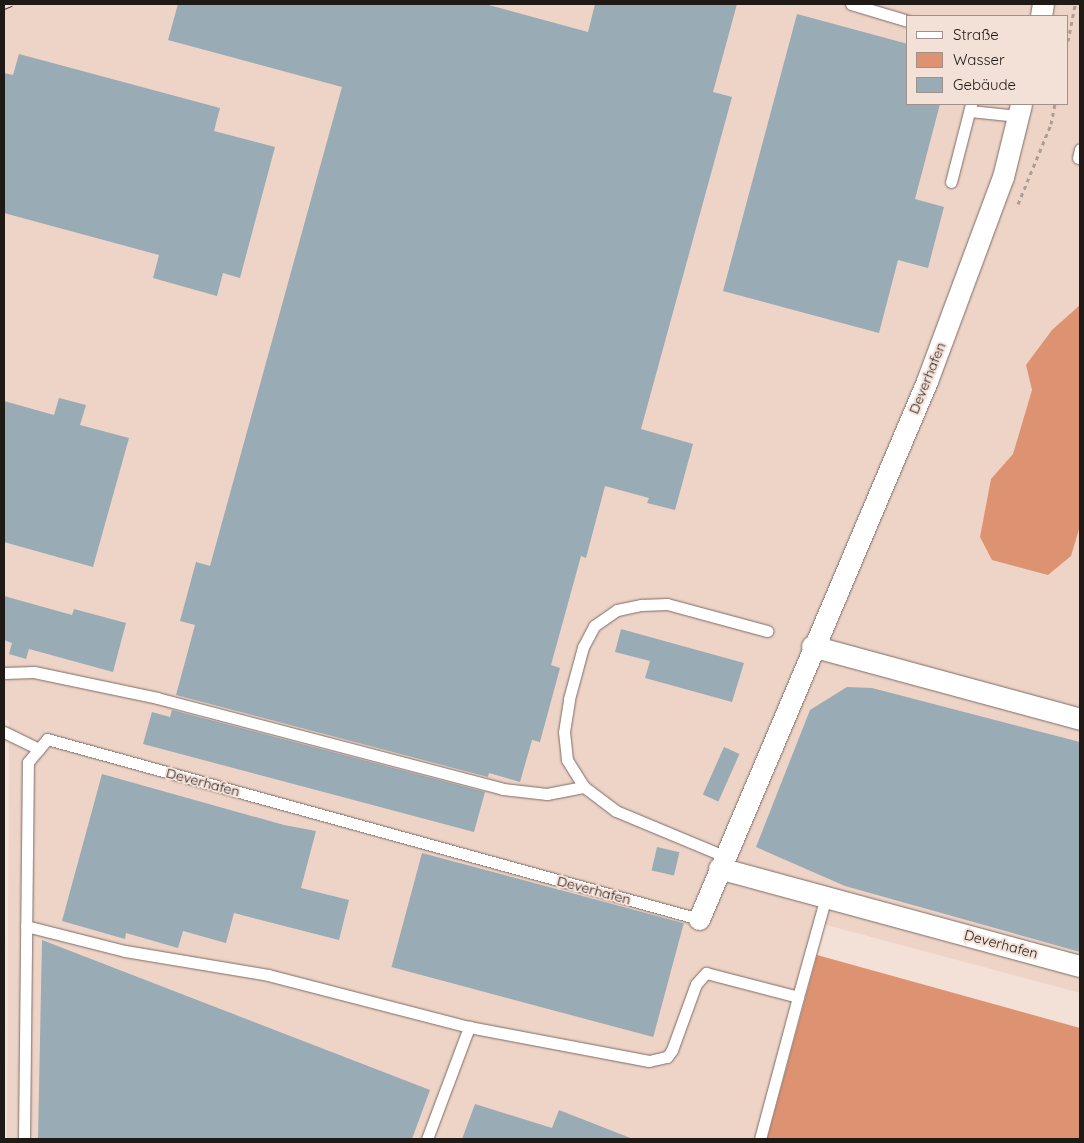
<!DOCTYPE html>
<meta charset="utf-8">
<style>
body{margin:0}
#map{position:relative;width:1084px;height:1143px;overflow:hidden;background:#f3e0d7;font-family:Quicksand,sans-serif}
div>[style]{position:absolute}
.built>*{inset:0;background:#eed3c7}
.water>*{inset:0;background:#dd9371}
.building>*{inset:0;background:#99abb5;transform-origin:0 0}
.path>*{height:3px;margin-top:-1.5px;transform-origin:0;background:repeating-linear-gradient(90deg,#ac9d96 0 4px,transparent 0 8px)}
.roads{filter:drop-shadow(0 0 1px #7d6c64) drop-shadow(0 0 1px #7d6c64)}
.lane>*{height:11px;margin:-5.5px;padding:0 5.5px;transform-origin:5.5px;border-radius:5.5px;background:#fff}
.street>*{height:21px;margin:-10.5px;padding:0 10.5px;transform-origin:10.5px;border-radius:10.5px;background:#fff}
.rail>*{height:5.5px;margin-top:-2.75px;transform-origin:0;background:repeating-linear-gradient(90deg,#f3e0d7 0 11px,#3d3632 0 22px);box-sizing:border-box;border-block:1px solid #3d3632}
span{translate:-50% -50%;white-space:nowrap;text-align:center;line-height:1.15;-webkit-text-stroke:4px #f3e0d7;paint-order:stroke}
.street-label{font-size:14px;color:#201a17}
.frame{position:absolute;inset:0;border:5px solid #201a17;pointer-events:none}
.legend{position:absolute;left:906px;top:15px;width:162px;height:90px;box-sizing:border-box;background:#f3e0d7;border:1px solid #9f918a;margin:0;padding:6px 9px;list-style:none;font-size:15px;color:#201a17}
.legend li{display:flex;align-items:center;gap:10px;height:25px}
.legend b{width:25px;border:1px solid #9f918a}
</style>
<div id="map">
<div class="built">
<div style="clip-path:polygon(evenodd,4px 4px,1080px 4px,1080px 993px,819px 923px,763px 1139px,7px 1139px,9px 721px,4px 719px,4px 4px,908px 16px,1068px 16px,1068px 104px,908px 104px,908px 16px)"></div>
</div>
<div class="water">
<div style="clip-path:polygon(1080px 305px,1080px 526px,1071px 556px,1048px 575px,992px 560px,980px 537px,991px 479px,1013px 454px,1032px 390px,1026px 365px,1052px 330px)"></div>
<div style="clip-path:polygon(817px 955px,1080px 1028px,1080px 1139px,767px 1139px)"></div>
</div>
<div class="building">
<div style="clip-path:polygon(178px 4px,485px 4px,588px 32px,595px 4px,737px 4px,713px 92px,732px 97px,641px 429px,693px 444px,675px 510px,647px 503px,649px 498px,605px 486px,586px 558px,581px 556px,551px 665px,560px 668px,540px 742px,532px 740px,520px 782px,489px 773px,488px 777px,176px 695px,195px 625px,180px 621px,196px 562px,210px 566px,342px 87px,168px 40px)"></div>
<div style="clip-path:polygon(797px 14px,908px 44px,908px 104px,940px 104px,915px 199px,944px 207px,928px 268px,898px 260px,879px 333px,723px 291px)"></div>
<div style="clip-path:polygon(19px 54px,220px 108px,214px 131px,275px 147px,240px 278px,223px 273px,217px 296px,153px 278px,159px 255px,4px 213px,4px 73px,13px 75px)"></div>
<div style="clip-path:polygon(59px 398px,86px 405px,80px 425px,129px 438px,93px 567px,4px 542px,4px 401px,54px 415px)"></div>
<div style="clip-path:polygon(4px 596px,72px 615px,74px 609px,126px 623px,113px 672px,29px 649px,26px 659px,9px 654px,12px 643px,4px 640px)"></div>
<div style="clip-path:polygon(621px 629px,744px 663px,732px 702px,645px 678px,650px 661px,615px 652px)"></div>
<div style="clip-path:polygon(847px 687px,872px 688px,1080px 742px,1080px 952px,845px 886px,756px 847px,810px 710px)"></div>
<div style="clip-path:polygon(172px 710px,485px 792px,474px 832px,143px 744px,152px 712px,170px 717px)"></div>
<div style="left:724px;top:747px;width:17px;height:52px;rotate:24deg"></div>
<div style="clip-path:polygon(102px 774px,284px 825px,316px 831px,301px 888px,349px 900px,339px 940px,234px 913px,226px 943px,183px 931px,178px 948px,126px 933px,125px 939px,62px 921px)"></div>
<div style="left:657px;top:847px;width:23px;height:24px;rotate:13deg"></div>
<div style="left:422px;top:853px;width:271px;height:118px;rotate:15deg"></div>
<div style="clip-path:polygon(42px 940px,430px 1090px,412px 1139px,38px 1139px)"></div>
<div style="clip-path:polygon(475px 1104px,552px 1128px,559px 1110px,633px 1139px,462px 1139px)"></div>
</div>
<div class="path">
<div style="left:1068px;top:41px;width:38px;rotate:-79deg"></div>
<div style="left:1018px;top:204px;width:87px;rotate:-67.6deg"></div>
<div style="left:1051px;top:124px;width:20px;rotate:-79deg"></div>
</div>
<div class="roads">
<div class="lane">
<div style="left:851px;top:4px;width:59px;rotate:16.6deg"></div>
<div style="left:970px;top:111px;width:48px;rotate:5.9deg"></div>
<div style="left:1078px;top:158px;width:9px;rotate:-77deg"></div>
<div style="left:951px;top:182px;width:81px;rotate:-75.6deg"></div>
<div style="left:4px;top:673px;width:30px;rotate:-2deg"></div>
<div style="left:34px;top:672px;width:126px;rotate:11.9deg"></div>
<div style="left:157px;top:698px;width:358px;rotate:14.7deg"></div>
<div style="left:503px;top:789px;width:44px;rotate:6.5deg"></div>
<div style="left:547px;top:794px;width:38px;rotate:-11deg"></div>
<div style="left:4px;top:732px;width:39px;rotate:26deg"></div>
<div style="left:724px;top:856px;width:117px;rotate:-157.4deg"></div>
<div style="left:616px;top:811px;width:40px;rotate:-143deg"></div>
<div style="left:584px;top:787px;width:32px;rotate:-122deg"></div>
<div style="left:567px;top:760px;width:28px;rotate:-96deg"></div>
<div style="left:564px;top:732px;width:33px;rotate:-81deg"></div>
<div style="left:569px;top:699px;width:54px;rotate:-74.9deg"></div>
<div style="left:583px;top:647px;width:24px;rotate:-62deg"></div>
<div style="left:594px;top:626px;width:28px;rotate:-35deg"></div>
<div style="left:617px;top:610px;width:25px;rotate:-12deg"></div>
<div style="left:641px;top:605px;width:26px;rotate:-2deg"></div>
<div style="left:667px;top:604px;width:104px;rotate:15.1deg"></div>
<div style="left:26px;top:926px;width:102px;rotate:14.2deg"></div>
<div style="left:125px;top:951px;width:145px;rotate:9.5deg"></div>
<div style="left:268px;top:975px;width:208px;rotate:14.5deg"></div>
<div style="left:469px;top:1027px;width:183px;rotate:10.7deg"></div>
<div style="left:649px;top:1061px;width:18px;rotate:-13deg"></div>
<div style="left:667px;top:1057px;width:9px;rotate:-54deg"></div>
<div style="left:672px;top:1050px;width:70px;rotate:-70deg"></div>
<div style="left:696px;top:984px;width:15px;rotate:-48deg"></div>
<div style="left:706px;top:973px;width:95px;rotate:14.6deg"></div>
<div style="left:798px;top:997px;width:104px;rotate:-74.4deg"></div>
<div style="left:24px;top:1139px;width:377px;rotate:-89.4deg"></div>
<div style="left:28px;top:762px;width:30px;rotate:-50deg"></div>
<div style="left:47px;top:739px;width:676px;rotate:15.43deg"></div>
<div style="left:427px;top:1139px;width:120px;rotate:-69.4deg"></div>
<div style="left:760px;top:1139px;width:147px;rotate:-75deg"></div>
</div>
<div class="street">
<div style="left:1041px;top:16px;width:12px;rotate:-81deg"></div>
<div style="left:812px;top:646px;width:278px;rotate:15.2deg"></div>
<div style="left:719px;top:868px;width:374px;rotate:15.2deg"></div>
<div style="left:699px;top:919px;width:584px;rotate:-67.03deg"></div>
<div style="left:927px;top:381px;width:218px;rotate:-69.6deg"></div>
<div style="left:1003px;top:177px;width:75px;rotate:-76.1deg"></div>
</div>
</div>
<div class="rail">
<div style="left:4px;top:7px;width:8px;rotate:-23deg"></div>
</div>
<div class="street-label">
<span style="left:927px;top:378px;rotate:-68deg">Deverhafen</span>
<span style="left:203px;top:782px;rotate:15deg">Deverhafen</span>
<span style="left:594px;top:890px;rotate:15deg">Deverhafen</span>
<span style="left:1001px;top:944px;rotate:15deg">Deverhafen</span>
</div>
<div class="frame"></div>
<ul class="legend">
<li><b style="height:6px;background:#fff"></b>Straße</li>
<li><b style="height:14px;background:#dd9371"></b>Wasser</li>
<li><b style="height:14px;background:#99abb5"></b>Gebäude</li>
</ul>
</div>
